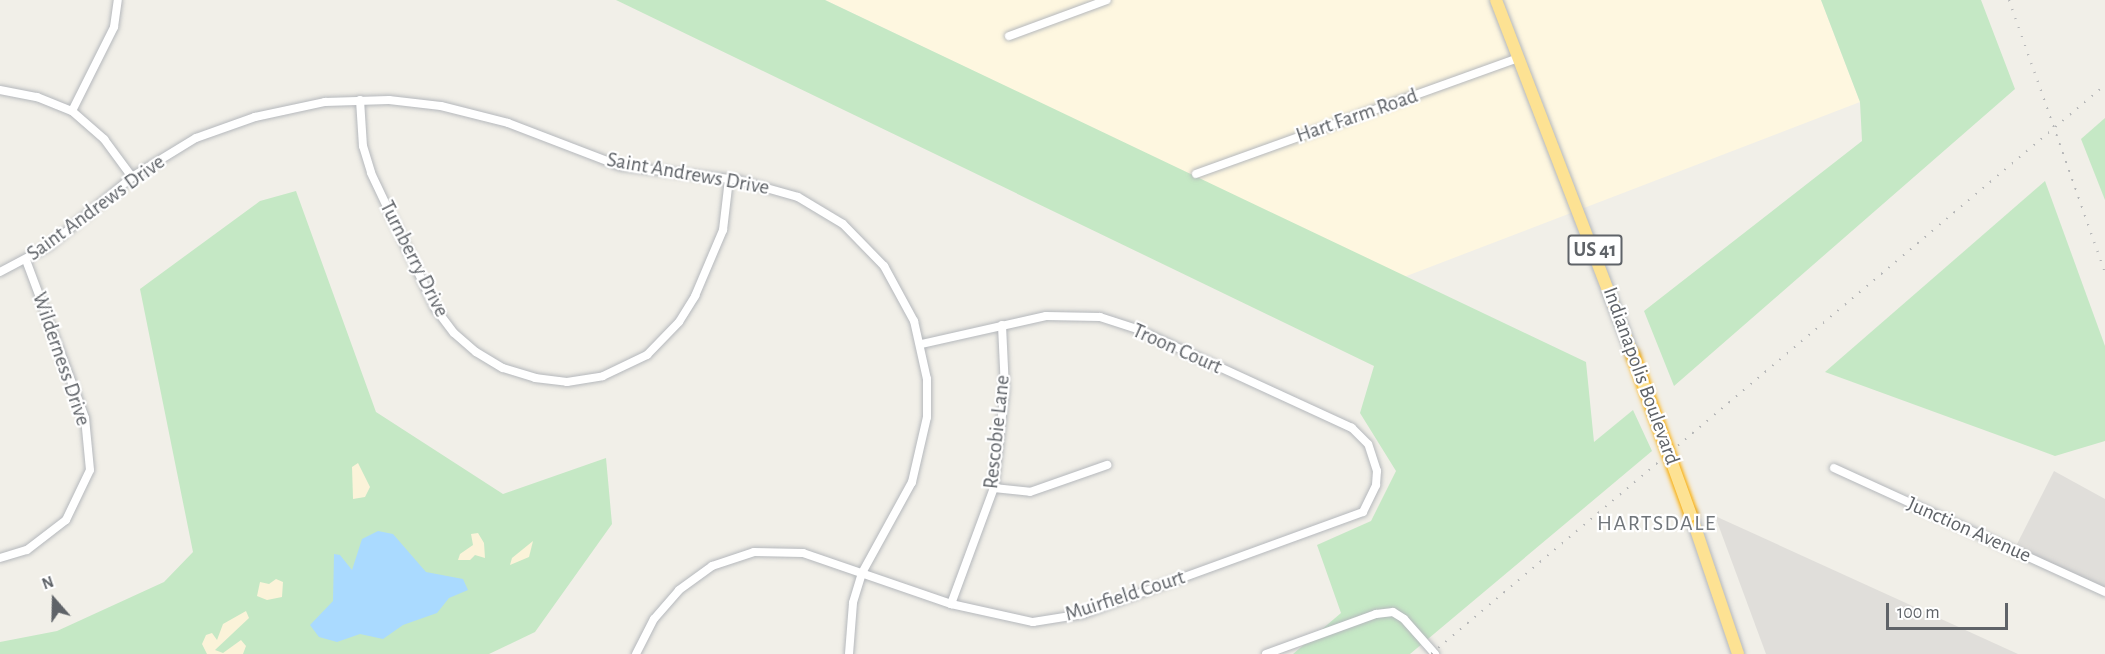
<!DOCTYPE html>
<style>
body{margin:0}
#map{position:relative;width:2105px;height:654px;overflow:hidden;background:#f1efe8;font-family:"Alegreya Sans",sans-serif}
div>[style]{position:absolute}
.commercial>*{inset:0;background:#fef7e0}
.industrial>*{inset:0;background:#e0deda}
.green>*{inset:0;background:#c5e8c5}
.sand>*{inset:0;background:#fbf3d9}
.water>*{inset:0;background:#aadaff}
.roads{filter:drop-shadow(0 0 2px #b5b8bc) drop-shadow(0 0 2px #b5b8bc)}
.minor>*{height:8px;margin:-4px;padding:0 4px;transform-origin:4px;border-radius:4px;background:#fff}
.highway>*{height:12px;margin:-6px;padding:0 6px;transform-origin:6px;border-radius:6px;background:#fde293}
.rail>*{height:2px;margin-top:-1px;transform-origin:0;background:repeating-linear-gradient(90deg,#b6b7b8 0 1.5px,transparent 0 9.5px)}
.bridges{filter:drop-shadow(0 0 2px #f9ab00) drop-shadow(0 0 2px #f9ab00)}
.highway-bridge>*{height:12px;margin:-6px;padding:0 6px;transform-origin:6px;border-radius:6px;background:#fde293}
span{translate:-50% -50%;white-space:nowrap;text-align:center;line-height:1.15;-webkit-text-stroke:4.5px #fff;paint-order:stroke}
.shield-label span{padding:2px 4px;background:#fff;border:2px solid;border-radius:4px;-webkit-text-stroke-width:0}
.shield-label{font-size:20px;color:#5f6368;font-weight:700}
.street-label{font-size:21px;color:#5f6368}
.neighbourhood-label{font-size:22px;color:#70757a;letter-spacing:1.5px}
.north{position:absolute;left:24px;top:570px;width:60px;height:60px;-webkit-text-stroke:4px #fff;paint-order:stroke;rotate:340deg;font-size:16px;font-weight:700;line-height:24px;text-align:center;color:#5f6368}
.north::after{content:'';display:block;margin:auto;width:21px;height:27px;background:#5f6368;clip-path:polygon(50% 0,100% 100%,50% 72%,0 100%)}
.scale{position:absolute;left:1886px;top:603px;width:122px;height:27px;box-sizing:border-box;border:3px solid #5f6368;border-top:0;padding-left:8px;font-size:18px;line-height:21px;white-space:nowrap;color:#5f6368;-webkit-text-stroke:4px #fff;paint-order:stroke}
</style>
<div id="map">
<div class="commercial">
<div style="clip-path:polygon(825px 0,1821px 0,1860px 102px,1404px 277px)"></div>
</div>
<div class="industrial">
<div style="clip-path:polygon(2054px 471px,2105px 499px,2105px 592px,2014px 550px)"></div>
<div style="clip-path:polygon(1715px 516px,2018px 654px,1766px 654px)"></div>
</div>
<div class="green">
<div style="clip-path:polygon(616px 0,825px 0,1586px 362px,1594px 442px,1633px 410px,1652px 451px,1410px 654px,1293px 654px,1341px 613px,1317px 545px,1371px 521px,1396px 471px,1360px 413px,1374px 366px)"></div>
<div style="clip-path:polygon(1821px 0,1981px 0,2015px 89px,1674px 386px,1644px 311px,1862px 141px,1860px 102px)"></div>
<div style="clip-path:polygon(2105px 118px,2105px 200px,2081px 139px)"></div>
<div style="clip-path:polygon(2045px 181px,2105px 346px,2105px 441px,2055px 456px,1825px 372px)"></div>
<div style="clip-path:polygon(296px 191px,376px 412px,503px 494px,606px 458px,612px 524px,535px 632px,489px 654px,0 654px,0 642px,57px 631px,164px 582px,193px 552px,140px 289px,260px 201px)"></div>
</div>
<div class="sand">
<div style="clip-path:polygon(358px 463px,370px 487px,365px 497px,353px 499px,352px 467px)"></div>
<div style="clip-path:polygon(478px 533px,484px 543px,485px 558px,475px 555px,470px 560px,458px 560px,460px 554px,473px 545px,471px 534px)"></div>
<div style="clip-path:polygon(533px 541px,529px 557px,510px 565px,512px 558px)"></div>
<div style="clip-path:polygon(276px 579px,283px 582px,282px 597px,267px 600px,257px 596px,260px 582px,269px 584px)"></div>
<div style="clip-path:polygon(246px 611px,249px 618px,215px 650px,223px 653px,241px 640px,246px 646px,243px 654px,207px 654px,202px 644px,206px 635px,212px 633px,217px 640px,223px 624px)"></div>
</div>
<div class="water">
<div style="clip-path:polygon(378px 531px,393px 534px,426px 572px,463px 579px,468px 590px,449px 598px,437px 613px,403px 625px,383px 639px,360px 634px,337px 642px,319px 637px,310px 625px,333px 601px,334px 554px,340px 555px,352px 570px,362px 539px)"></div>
</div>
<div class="roads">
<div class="minor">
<div style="left:1009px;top:36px;width:104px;rotate:-20.2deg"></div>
<div style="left:0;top:90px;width:38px;rotate:11deg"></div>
<div style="left:37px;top:97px;width:38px;rotate:22deg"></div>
<div style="left:72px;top:111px;width:43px;rotate:41.2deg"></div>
<div style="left:104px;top:139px;width:47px;rotate:53.6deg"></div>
<div style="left:360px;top:100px;width:46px;rotate:86.3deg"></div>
<div style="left:363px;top:146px;width:28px;rotate:73deg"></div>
<div style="left:371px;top:173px;width:149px;rotate:64.6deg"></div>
<div style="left:435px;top:308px;width:31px;rotate:53deg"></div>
<div style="left:454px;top:333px;width:29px;rotate:41deg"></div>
<div style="left:476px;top:352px;width:31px;rotate:31deg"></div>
<div style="left:503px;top:368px;width:34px;rotate:17deg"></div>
<div style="left:535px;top:378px;width:32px;rotate:7deg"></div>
<div style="left:567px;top:382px;width:36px;rotate:-9deg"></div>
<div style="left:603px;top:376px;width:49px;rotate:-25.5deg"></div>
<div style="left:647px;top:355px;width:46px;rotate:-45.9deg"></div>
<div style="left:679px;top:322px;width:31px;rotate:-58deg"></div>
<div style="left:695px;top:296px;width:72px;rotate:-67deg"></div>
<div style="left:723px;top:230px;width:51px;rotate:-83.3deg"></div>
<div style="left:72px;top:111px;width:94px;rotate:-63.4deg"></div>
<div style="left:114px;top:27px;width:27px;rotate:-82deg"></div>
<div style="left:1196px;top:174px;width:343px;rotate:-19.8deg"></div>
<div style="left:0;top:272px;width:55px;rotate:-28deg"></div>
<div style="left:49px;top:246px;width:108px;rotate:-39.7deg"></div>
<div style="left:132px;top:177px;width:75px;rotate:-31.4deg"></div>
<div style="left:196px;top:138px;width:63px;rotate:-19.6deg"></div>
<div style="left:255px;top:117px;width:72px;rotate:-12.1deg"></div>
<div style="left:325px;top:102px;width:64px;rotate:-1.8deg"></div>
<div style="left:389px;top:100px;width:52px;rotate:6.6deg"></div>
<div style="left:441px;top:106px;width:69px;rotate:14.2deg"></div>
<div style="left:508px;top:123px;width:120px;rotate:21deg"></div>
<div style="left:620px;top:166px;width:119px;rotate:6.8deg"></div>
<div style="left:738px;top:180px;width:62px;rotate:15.8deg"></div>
<div style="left:798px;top:197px;width:52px;rotate:31deg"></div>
<div style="left:843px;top:224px;width:59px;rotate:45.7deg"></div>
<div style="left:884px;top:266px;width:63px;rotate:61.4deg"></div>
<div style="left:914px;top:321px;width:59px;rotate:77.4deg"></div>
<div style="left:927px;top:379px;width:38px;rotate:90deg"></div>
<div style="left:927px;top:417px;width:67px;rotate:103deg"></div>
<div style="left:912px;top:482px;width:104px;rotate:118.8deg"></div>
<div style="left:862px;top:573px;width:31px;rotate:107deg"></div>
<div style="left:853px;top:603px;width:51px;rotate:94.5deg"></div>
<div style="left:1834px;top:468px;width:298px;rotate:24.6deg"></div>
<div style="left:994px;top:488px;width:36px;rotate:6deg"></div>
<div style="left:1030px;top:492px;width:82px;rotate:-19.3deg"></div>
<div style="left:0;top:558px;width:28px;rotate:-17deg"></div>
<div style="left:27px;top:550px;width:49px;rotate:-37.6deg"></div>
<div style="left:66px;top:520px;width:55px;rotate:-64.4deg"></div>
<div style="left:90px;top:470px;width:52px;rotate:-95.5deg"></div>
<div style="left:85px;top:418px;width:169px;rotate:-110.5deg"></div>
<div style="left:951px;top:604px;width:124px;rotate:-69.7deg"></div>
<div style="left:994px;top:488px;width:100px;rotate:-83.7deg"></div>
<div style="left:1005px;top:389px;width:64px;rotate:-92.7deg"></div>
<div style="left:636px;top:654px;width:39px;rotate:-63deg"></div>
<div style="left:654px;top:619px;width:38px;rotate:-49deg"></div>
<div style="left:679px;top:590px;width:41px;rotate:-36deg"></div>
<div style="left:712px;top:566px;width:44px;rotate:-18.4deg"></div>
<div style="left:754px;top:552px;width:49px;rotate:1.2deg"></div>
<div style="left:803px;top:553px;width:157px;rotate:19deg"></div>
<div style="left:951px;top:604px;width:84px;rotate:12.4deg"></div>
<div style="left:1033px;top:622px;width:51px;rotate:-9.1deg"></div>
<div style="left:1083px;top:614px;width:298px;rotate:-20deg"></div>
<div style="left:1363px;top:512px;width:30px;rotate:-64deg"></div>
<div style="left:1376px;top:485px;width:14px;rotate:-86deg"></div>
<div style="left:1377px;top:471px;width:28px;rotate:-108deg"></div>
<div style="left:1368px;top:444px;width:23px;rotate:-135deg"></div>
<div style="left:1352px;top:428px;width:237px;rotate:-155.3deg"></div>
<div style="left:1137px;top:329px;width:39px;rotate:-162deg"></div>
<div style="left:1100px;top:317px;width:54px;rotate:-178.9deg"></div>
<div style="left:1046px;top:316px;width:127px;rotate:167.3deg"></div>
<div style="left:1266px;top:654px;width:117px;rotate:-20deg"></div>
<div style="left:1376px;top:614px;width:17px;rotate:-7deg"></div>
<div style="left:1393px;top:612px;width:13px;rotate:32deg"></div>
<div style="left:1404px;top:619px;width:47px;rotate:48.5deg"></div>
</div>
<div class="highway">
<div style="left:1496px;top:0;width:381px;rotate:68.9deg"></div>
<div style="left:1691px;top:515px;width:147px;rotate:71.3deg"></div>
</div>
</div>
<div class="rail">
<div style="left:2009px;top:0;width:289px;rotate:70.6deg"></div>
<div style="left:1431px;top:654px;width:882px;rotate:-40.17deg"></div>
</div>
<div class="bridges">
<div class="highway-bridge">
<div style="left:1633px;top:355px;width:170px;rotate:70.1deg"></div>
</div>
</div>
<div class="shield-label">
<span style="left:1595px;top:250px">US 41</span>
</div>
<div class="street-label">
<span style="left:1357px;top:116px;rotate:-19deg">Hart Farm Road</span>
<span style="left:688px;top:174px;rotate:10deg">Saint Andrews Drive</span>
<span style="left:96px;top:208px;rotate:-36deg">Saint Andrews Drive</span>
<span style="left:414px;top:259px;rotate:63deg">Turnberry Drive</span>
<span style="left:1177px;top:349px;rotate:24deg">Troon Court</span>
<span style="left:61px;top:359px;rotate:71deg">Wilderness Drive</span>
<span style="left:1641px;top:376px;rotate:70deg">Indianapolis Boulevard</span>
<span style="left:997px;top:432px;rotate:-84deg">Rescobie Lane</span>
<span style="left:1969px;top:530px;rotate:24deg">Junction Avenue</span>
<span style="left:1125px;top:596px;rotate:-18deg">Muirfield Court</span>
</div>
<div class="neighbourhood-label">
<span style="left:1657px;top:524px">HARTSDALE</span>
</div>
<div class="north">N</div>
<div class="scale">100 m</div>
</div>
